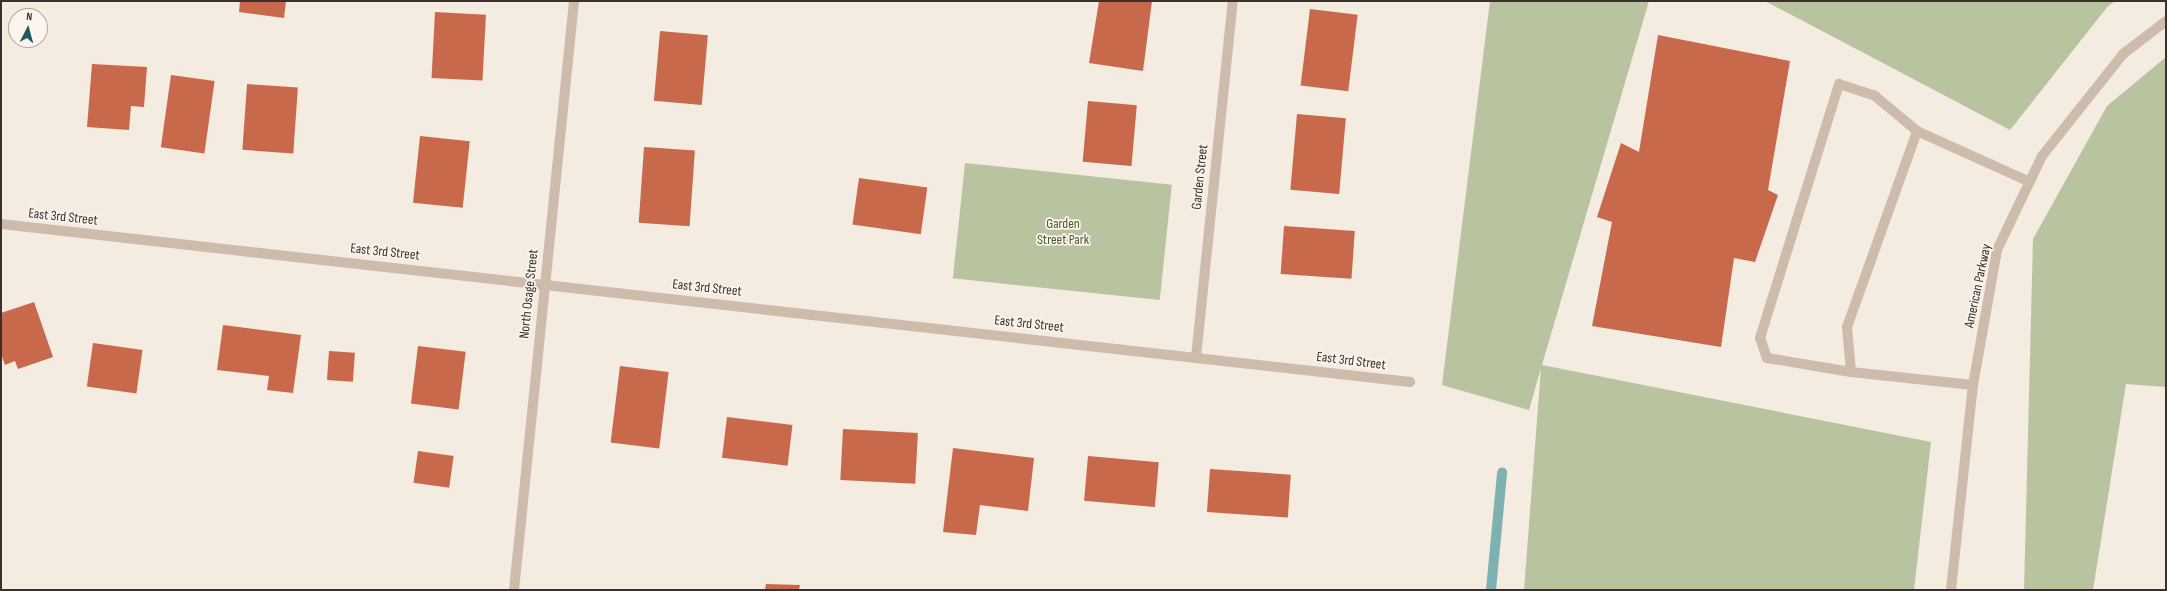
<!DOCTYPE html>
<style>
body{margin:0}
#map{position:relative;width:2167px;height:591px;overflow:hidden;background:#f4ebe1;font-family:"Sofia Sans Condensed",sans-serif}
div>[style]{position:absolute}
.green>*{inset:0;background:#b8c4a0;transform-origin:0 0}
.stream>*{height:10px;margin:-5px;padding:0 5px;transform-origin:5px;border-radius:5px;background:#7fb0b2}
.building>*{inset:0;background:#c8694b;transform-origin:0 0}
.lane>*{height:10px;margin:-5px;padding:0 5px;transform-origin:5px;border-radius:5px;background:#cdbbac}
.street>*{height:10px;margin:-5px;padding:0 5px;transform-origin:5px;border-radius:5px;background:#cdbbac}
span{translate:-50% -50%;white-space:nowrap;text-align:center;line-height:1.15;-webkit-text-stroke:3.5px #fbf5ee;paint-order:stroke}
.street-label{font-size:14px;color:#3b302b}
.park-label{font-size:14px;color:#4a5a2e}
.frame{position:absolute;inset:0;border:2px solid #3b302b;pointer-events:none}
.north{position:absolute;left:8px;top:8px;width:40px;height:40px;box-sizing:border-box;background:#fbf5ee;border:1px solid #aea6a0;border-radius:50%;rotate:6deg;font-size:11px;font-weight:700;line-height:16px;text-align:center;color:#3b302b}
.north::after{content:'';display:block;margin:auto;width:14px;height:18px;background:#1f5a5e;clip-path:polygon(50% 0,100% 100%,50% 72%,0 100%)}
</style>
<div id="map">
<div class="green">
<div style="clip-path:polygon(1490px 1px,1649px 1px,1542px 365px,1931px 442px,1914px 590px,1524px 590px,1541px 368px,1529px 410px,1442px 385px)"></div>
<div style="clip-path:polygon(1765px 1px,2116px 1px,2108px 6px,2010px 130px)"></div>
<div style="clip-path:polygon(2166px 57px,2166px 387px,2126px 384px,2093px 590px,2024px 590px,2033px 239px,2107px 106px)"></div>
<div style="left:965px;top:163px;width:208px;height:116px;rotate:6deg"></div>
</div>
<div class="stream">
<div style="left:1491px;top:590px;width:118px;rotate:-84.6deg"></div>
</div>
<div class="building">
<div style="clip-path:polygon(240px 1px,286px 1px,284px 18px,239px 12px)"></div>
<div style="clip-path:polygon(1099px 1px,1152px 1px,1143px 71px,1089px 63px)"></div>
<div style="left:1310px;top:9px;width:48px;height:77px;rotate:7deg"></div>
<div style="left:435px;top:12px;width:51px;height:66px;rotate:3deg"></div>
<div style="left:660px;top:31px;width:48px;height:70px;rotate:5deg"></div>
<div style="clip-path:polygon(1658px 35px,1790px 61px,1768px 190px,1778px 195px,1755px 262px,1734px 258px,1721px 347px,1592px 326px,1612px 222px,1597px 217px,1621px 143px,1639px 152px)"></div>
<div style="clip-path:polygon(92px 64px,147px 67px,144px 107px,131px 106px,129px 130px,87px 127px)"></div>
<div style="left:171px;top:75px;width:44px;height:73px;rotate:8deg"></div>
<div style="left:247px;top:84px;width:51px;height:66px;rotate:4deg"></div>
<div style="left:1088px;top:101px;width:49px;height:61px;rotate:5deg"></div>
<div style="left:1297px;top:114px;width:49px;height:76px;rotate:5deg"></div>
<div style="left:420px;top:136px;width:50px;height:67px;rotate:6deg"></div>
<div style="left:644px;top:147px;width:51px;height:76px;rotate:4deg"></div>
<div style="left:859px;top:178px;width:69px;height:47px;rotate:8deg"></div>
<div style="left:1284px;top:226px;width:71px;height:48px;rotate:4deg"></div>
<div style="clip-path:polygon(34px 302px,53px 357px,18px 369px,15px 361px,5px 365px,1px 354px,1px 313px)"></div>
<div style="clip-path:polygon(223px 325px,301px 335px,293px 393px,267px 390px,269px 376px,217px 370px)"></div>
<div style="left:93px;top:343px;width:50px;height:44px;rotate:8deg"></div>
<div style="left:418px;top:346px;width:48px;height:58px;rotate:7deg"></div>
<div style="left:329px;top:351px;width:26px;height:29px;rotate:4deg"></div>
<div style="left:620px;top:366px;width:49px;height:77px;rotate:7deg"></div>
<div style="left:727px;top:417px;width:66px;height:41px;rotate:7deg"></div>
<div style="left:843px;top:429px;width:75px;height:51px;rotate:3deg"></div>
<div style="clip-path:polygon(953px 448px,1034px 458px,1028px 511px,980px 505px,976px 535px,943px 532px)"></div>
<div style="left:418px;top:451px;width:36px;height:32px;rotate:8deg"></div>
<div style="left:1088px;top:456px;width:71px;height:45px;rotate:5deg"></div>
<div style="left:1210px;top:469px;width:81px;height:43px;rotate:4deg"></div>
<div style="clip-path:polygon(766px 584px,800px 585px,799px 590px,765px 590px)"></div>
</div>
<div class="lane">
<div style="left:1851px;top:372px;width:85px;rotate:-170.5deg"></div>
<div style="left:1767px;top:358px;width:21px;rotate:-109deg"></div>
<div style="left:1760px;top:338px;width:266px;rotate:-72.7deg"></div>
<div style="left:1839px;top:84px;width:38px;rotate:18deg"></div>
<div style="left:1875px;top:96px;width:55px;rotate:39.8deg"></div>
<div style="left:1973px;top:385px;width:123px;rotate:-173.9deg"></div>
<div style="left:1851px;top:372px;width:45px;rotate:-95.1deg"></div>
<div style="left:1847px;top:327px;width:208px;rotate:-70.3deg"></div>
<div style="left:1917px;top:131px;width:124px;rotate:24.3deg"></div>
</div>
<div class="street">
<div style="left:1px;top:224px;width:1418px;rotate:6.4deg"></div>
<div style="left:1196px;top:357px;width:358px;rotate:-84.1deg"></div>
<div style="left:514px;top:590px;width:592px;rotate:-84.18deg"></div>
<div style="left:1951px;top:590px;width:206px;rotate:-83.9deg"></div>
<div style="left:1973px;top:385px;width:137px;rotate:-79.9deg"></div>
<div style="left:1997px;top:250px;width:104px;rotate:-64.4deg"></div>
<div style="left:2042px;top:156px;width:130px;rotate:-51.5deg"></div>
<div style="left:2123px;top:54px;width:54px;rotate:-37.5deg"></div>
</div>
<div class="street-label">
<span style="left:1200px;top:177px;rotate:-84deg">Garden Street</span>
<span style="left:63px;top:217px;rotate:6deg">East 3rd Street</span>
<span style="left:385px;top:252px;rotate:6deg">East 3rd Street</span>
<span style="left:1978px;top:286px;rotate:-78deg">American Parkway</span>
<span style="left:707px;top:288px;rotate:6deg">East 3rd Street</span>
<span style="left:529px;top:294px;rotate:-84deg">North Osage Street</span>
<span style="left:1029px;top:324px;rotate:6deg">East 3rd Street</span>
<span style="left:1351px;top:361px;rotate:7deg">East 3rd Street</span>
</div>
<div class="park-label">
<span style="left:1063px;top:232px">Garden<br>Street Park</span>
</div>
<div class="frame"></div>
<div class="north">N</div>
</div>
